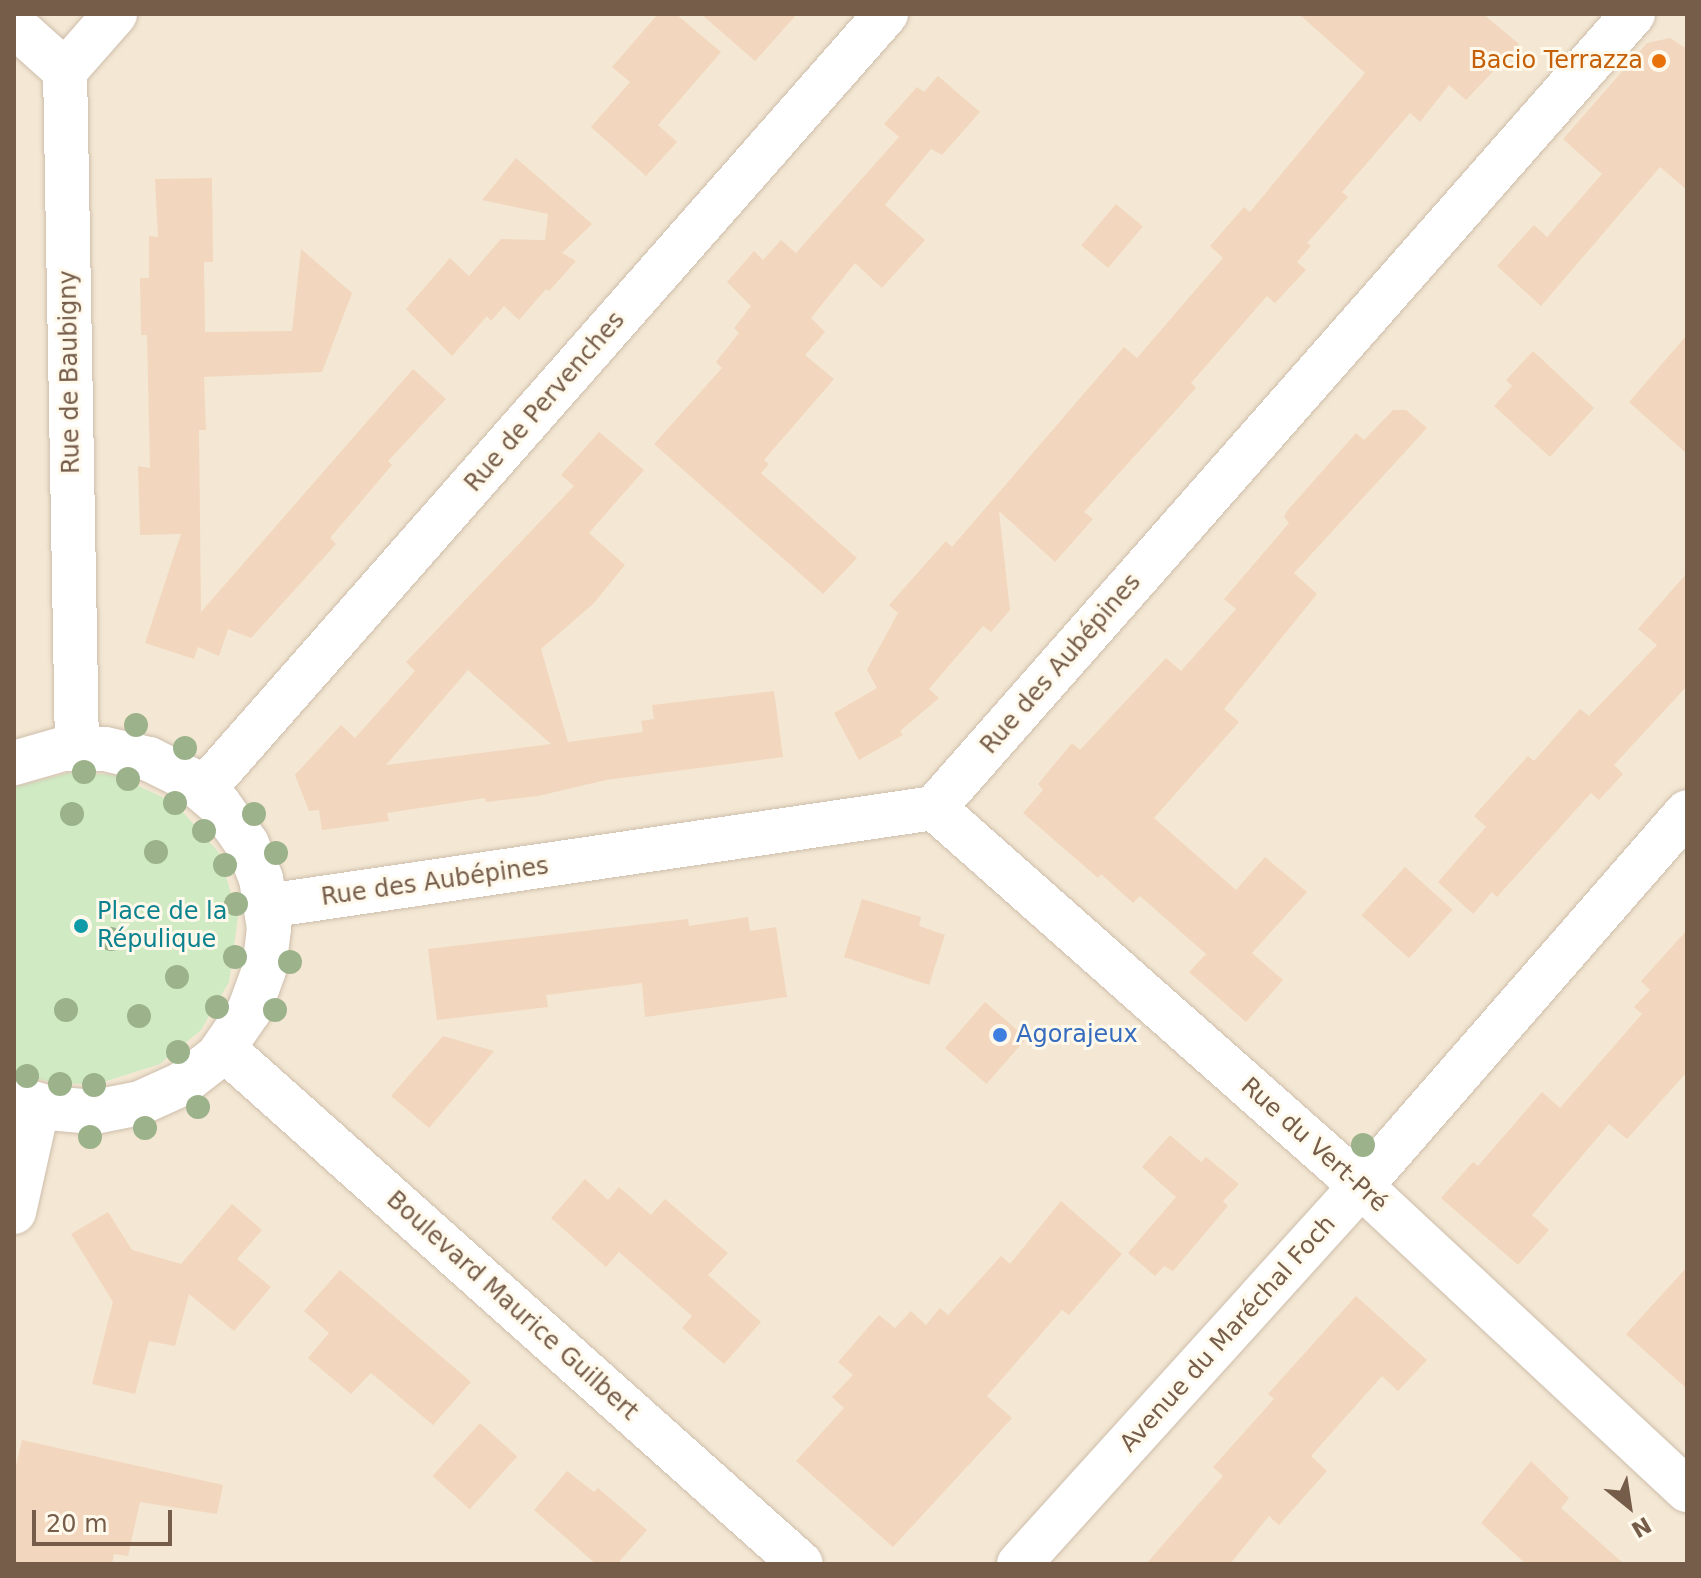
<!DOCTYPE html>
<meta charset="utf-8">
<style>
body{margin:0}
#map{position:relative;width:1701px;height:1578px;overflow:hidden;background:#fcf5e5;font-family:"DejaVu Sans",sans-serif}
div>[style]{position:absolute}
.residential>*{inset:0;background:#f4e8d4;transform-origin:0 0}
.green>*{inset:0;background:#d0eac4}
.building>*{inset:0;background:#f2d6bd;transform-origin:0 0}
.roads{filter:drop-shadow(0 0 2px #cebeac) drop-shadow(0 0 2px #cebeac)}
.minor>*{height:44px;margin:-22px;padding:0 22px;transform-origin:22px;border-radius:22px;background:#fff}
.trees>*{width:24px;height:24px;margin:-12px;border-radius:50%;background:#9cb28b}
.dots>*{width:22px;height:22px;translate:-50% -50%;box-sizing:border-box;border:4px solid #fff9ec;border-radius:50%}
span{translate:-50% -50%;white-space:nowrap;text-align:center;line-height:1.15;-webkit-text-stroke:6px #fff9ec;paint-order:stroke}
.food-label{font-size:24px;color:#c56008}
.right{translate:-100% -50%;text-align:right}
.street-label{font-size:24px;color:#765d4a}
.culture-label{font-size:24px;color:#0d838f}
.left{translate:0 -50%;text-align:left}
.shop-label{font-size:24px;color:#366cbe}
.frame{position:absolute;inset:0;border:16px solid #765d4a;pointer-events:none}
.north{position:absolute;left:1589px;top:1466px;width:80px;height:80px;-webkit-text-stroke:6px #fff9ec;paint-order:stroke;rotate:150deg;font-size:22px;font-weight:700;line-height:32px;text-align:center;color:#765d4a}
.north::after{content:'';display:block;margin:auto;width:28px;height:36px;background:#765d4a;clip-path:polygon(50% 0,100% 100%,50% 72%,0 100%)}
.scale{position:absolute;left:32px;top:1510px;width:140px;height:36px;box-sizing:border-box;border:4px solid #765d4a;border-top:0;padding-left:10px;font-size:24px;line-height:28px;white-space:nowrap;color:#765d4a;-webkit-text-stroke:6px #fff9ec;paint-order:stroke}
</style>
<div id="map">
<div class="residential">
<div style="left:14px;top:14px;width:1673px;height:1550px"></div>
</div>
<div class="green">
<div style="clip-path:polygon(72px 772px,115px 775px,175px 803px,219px 853px,238px 917px,229px 982px,201px 1030px,160px 1064px,94px 1085px,49px 1082px,14px 1071px,14px 787px)"></div>
</div>
<div class="building">
<div style="clip-path:polygon(658px 14px,676px 14px,721px 52px,658px 125px,677px 142px,646px 176px,591px 127px,630px 82px,612px 67px)"></div>
<div style="clip-path:polygon(701px 14px,797px 14px,755px 61px)"></div>
<div style="clip-path:polygon(1299px 14px,1483px 14px,1519px 44px,1466px 100px,1449px 85px,1420px 122px,1410px 113px,1342px 192px,1348px 197px,1307px 243px,1311px 246px,1297px 262px,1306px 270px,1275px 303px,1267px 296px,1191px 383px,1196px 388px,1084px 512px,1093px 519px,1055px 562px,999px 511px,1010px 610px,991px 632px,983px 626px,929px 689px,939px 698px,900px 731px,903px 735px,859px 760px,834px 713px,877px 688px,867px 670px,898px 613px,889px 605px,946px 541px,952px 547px,1124px 347px,1137px 358px,1223px 258px,1210px 246px,1244px 207px,1250px 212px,1365px 73px)"></div>
<div style="clip-path:polygon(1670px 38px,1687px 49px,1687px 190px,1660px 167px,1541px 306px,1497px 266px,1534px 225px,1547px 237px,1602px 174px,1563px 139px,1647px 43px)"></div>
<div style="clip-path:polygon(938px 76px,980px 112px,942px 155px,931px 149px,885px 205px,925px 240px,882px 288px,855px 263px,811px 318px,825px 332px,805px 355px,834px 379px,764px 460px,769px 464px,761px 473px,857px 558px,823px 594px,654px 444px,722px 368px,716px 362px,739px 333px,734px 328px,751px 306px,727px 282px,754px 251px,763px 260px,781px 240px,796px 253px,899px 137px,884px 124px,917px 87px,924px 92px)"></div>
<div style="clip-path:polygon(516px 158px,592px 224px,562px 253px,576px 261px,549px 291px,546px 289px,519px 320px,504px 306px,491px 321px,487px 316px,452px 356px,406px 309px,450px 258px,469px 276px,501px 239px,545px 240px,548px 214px,482px 200px)"></div>
<div style="clip-path:polygon(212px 178px,213px 262px,204px 262px,205px 332px,292px 331px,301px 249px,352px 293px,322px 372px,204px 377px,206px 430px,199px 430px,201px 612px,413px 369px,446px 399px,388px 461px,392px 465px,330px 538px,336px 544px,251px 638px,228px 629px,219px 656px,198px 647px,194px 659px,145px 643px,181px 534px,140px 535px,138px 466px,150px 468px,147px 335px,141px 335px,140px 278px,149px 278px,149px 236px,158px 237px,155px 179px)"></div>
<div style="left:1116px;top:204px;width:35px;height:54px;rotate:40deg"></div>
<div style="clip-path:polygon(1687px 335px,1687px 454px,1629px 402px)"></div>
<div style="clip-path:polygon(1533px 351px,1594px 408px,1550px 457px,1494px 406px,1512px 386px,1506px 380px)"></div>
<div style="clip-path:polygon(1393px 410px,1406px 410px,1427px 428px,1294px 573px,1317px 594px,1224px 709px,1239px 722px,1154px 818px,1236px 890px,1265px 857px,1307px 892px,1252px 953px,1283px 980px,1246px 1022px,1189px 972px,1206px 954px,1140px 896px,1133px 903px,1101px 874px,1098px 878px,1023px 813px,1043px 790px,1038px 784px,1072px 743px,1080px 750px,1166px 658px,1181px 671px,1236px 609px,1224px 599px,1289px 523px,1284px 517px,1287px 511px,1356px 433px,1364px 440px)"></div>
<div style="clip-path:polygon(evenodd,599px 432px,644px 470px,589px 533px,625px 565px,593px 604px,541px 649px,568px 742px,643px 732px,641px 721px,654px 719px,652px 705px,774px 691px,783px 757px,606px 780px,538px 796px,486px 802px,485px 798px,387px 813px,389px 821px,322px 830px,319px 810px,309px 811px,295px 775px,341px 725px,355px 738px,415px 671px,406px 662px,574px 486px,561px 475px,599px 432px,468px 670px,551px 744px,386px 765px,468px 670px)"></div>
<div style="clip-path:polygon(1687px 573px,1687px 686px,1614px 765px,1623px 774px,1599px 800px,1591px 793px,1497px 897px,1492px 892px,1473px 914px,1438px 882px,1486px 827px,1474px 816px,1528px 756px,1534px 761px,1580px 709px,1589px 716px,1657px 645px,1638px 629px)"></div>
<div style="left:1405px;top:867px;width:64px;height:65px;rotate:42deg"></div>
<div style="clip-path:polygon(862px 899px,921px 917px,919px 926px,945px 935px,929px 985px,844px 957px)"></div>
<div style="clip-path:polygon(748px 917px,750px 931px,776px 927px,787px 997px,645px 1017px,642px 983px,546px 995px,548px 1007px,437px 1020px,428px 949px,688px 919px,689px 926px)"></div>
<div style="clip-path:polygon(1687px 930px,1687px 1072px,1627px 1139px,1609px 1124px,1532px 1215px,1549px 1230px,1518px 1265px,1441px 1198px,1473px 1162px,1478px 1166px,1542px 1092px,1560px 1108px,1642px 1014px,1634px 1007px,1650px 990px,1641px 981px)"></div>
<div style="left:985px;top:1002px;width:55px;height:61px;rotate:41deg"></div>
<div style="clip-path:polygon(443px 1036px,494px 1051px,429px 1128px,391px 1096px)"></div>
<div style="clip-path:polygon(1170px 1135px,1201px 1162px,1206px 1157px,1239px 1184px,1223px 1201px,1228px 1206px,1173px 1271px,1164px 1266px,1155px 1276px,1128px 1253px,1176px 1197px,1142px 1167px)"></div>
<div style="clip-path:polygon(585px 1179px,608px 1200px,619px 1187px,651px 1215px,665px 1199px,728px 1253px,708px 1275px,761px 1322px,724px 1364px,682px 1328px,692px 1316px,619px 1252px,606px 1267px,551px 1218px)"></div>
<div style="clip-path:polygon(1061px 1201px,1122px 1254px,1069px 1315px,1062px 1310px,987px 1396px,1012px 1418px,893px 1547px,796px 1461px,844px 1408px,832px 1397px,853px 1375px,838px 1362px,879px 1315px,895px 1328px,911px 1311px,926px 1325px,940px 1308px,948px 1315px,1001px 1256px,1010px 1264px)"></div>
<div style="clip-path:polygon(232px 1204px,262px 1230px,237px 1259px,271px 1287px,234px 1331px,189px 1294px,175px 1346px,149px 1341px,135px 1394px,92px 1384px,113px 1302px,71px 1234px,108px 1212px,132px 1250px,181px 1264px)"></div>
<div style="clip-path:polygon(1687px 1267px,1687px 1389px,1626px 1334px)"></div>
<div style="clip-path:polygon(340px 1270px,471px 1382px,433px 1425px,371px 1373px,351px 1394px,308px 1358px,329px 1333px,304px 1311px)"></div>
<div style="clip-path:polygon(1356px 1296px,1427px 1360px,1398px 1391px,1382px 1376px,1311px 1456px,1327px 1471px,1279px 1525px,1269px 1516px,1230px 1564px,1146px 1564px,1223px 1476px,1213px 1467px,1274px 1399px,1268px 1394px)"></div>
<div style="left:480px;top:1423px;width:50px;height:71px;rotate:42deg"></div>
<div style="clip-path:polygon(22px 1440px,223px 1485px,217px 1514px,140px 1502px,128px 1556px,114px 1554px,112px 1564px,14px 1564px,14px 1474px)"></div>
<div style="clip-path:polygon(1531px 1461px,1569px 1498px,1561px 1508px,1624px 1564px,1526px 1564px,1481px 1523px)"></div>
<div style="clip-path:polygon(567px 1471px,594px 1492px,598px 1488px,647px 1530px,617px 1564px,596px 1564px,534px 1510px)"></div>
</div>
<div class="roads">
<div class="minor">
<div style="left:14px;top:25px;width:69px;rotate:42deg"></div>
<div style="left:77px;top:749px;width:678px;rotate:-91.01deg"></div>
<div style="left:65px;top:71px;width:76px;rotate:-48.7deg"></div>
<div style="left:14px;top:763px;width:51px;rotate:-15.9deg"></div>
<div style="left:63px;top:749px;width:42px"></div>
<div style="left:105px;top:749px;width:45px;rotate:12.8deg"></div>
<div style="left:149px;top:759px;width:45px;rotate:26.6deg"></div>
<div style="left:189px;top:779px;width:39px;rotate:40deg"></div>
<div style="left:219px;top:804px;width:49px;rotate:55deg"></div>
<div style="left:247px;top:844px;width:38px;rotate:68deg"></div>
<div style="left:261px;top:879px;width:50px;rotate:80.7deg"></div>
<div style="left:269px;top:928px;width:42px;rotate:96.8deg"></div>
<div style="left:264px;top:970px;width:44px;rotate:110.1deg"></div>
<div style="left:249px;top:1011px;width:55px;rotate:124.6deg"></div>
<div style="left:218px;top:1056px;width:46px;rotate:142.1deg"></div>
<div style="left:182px;top:1084px;width:46px;rotate:155.7deg"></div>
<div style="left:140px;top:1103px;width:47px;rotate:168.9deg"></div>
<div style="left:94px;top:1112px;width:46px;rotate:-175deg"></div>
<div style="left:48px;top:1108px;width:36px;rotate:-162deg"></div>
<div style="left:203px;top:790px;width:1034px;rotate:-48.65deg"></div>
<div style="left:934px;top:808px;width:570px;rotate:41.52deg"></div>
<div style="left:1361px;top:1186px;width:446px;rotate:43deg"></div>
<div style="left:267px;top:906px;width:674px;rotate:-8.36deg"></div>
<div style="left:934px;top:808px;width:1058px;rotate:-48.64deg"></div>
<div style="left:224px;top:1049px;width:773px;rotate:41.75deg"></div>
<div style="left:14px;top:1212px;width:110px;rotate:-77.4deg"></div>
<div style="left:1019px;top:1564px;width:510px;rotate:-47.86deg"></div>
<div style="left:1361px;top:1186px;width:496px;rotate:-48.9deg"></div>
</div>
</div>
<div class="trees">
<div style="left:136px;top:725px"></div>
<div style="left:185px;top:748px"></div>
<div style="left:84px;top:772px"></div>
<div style="left:128px;top:779px"></div>
<div style="left:175px;top:803px"></div>
<div style="left:72px;top:814px"></div>
<div style="left:254px;top:814px"></div>
<div style="left:204px;top:831px"></div>
<div style="left:156px;top:852px"></div>
<div style="left:276px;top:853px"></div>
<div style="left:225px;top:865px"></div>
<div style="left:236px;top:904px"></div>
<div style="left:111px;top:939px"></div>
<div style="left:235px;top:957px"></div>
<div style="left:290px;top:962px"></div>
<div style="left:177px;top:977px"></div>
<div style="left:217px;top:1007px"></div>
<div style="left:66px;top:1010px"></div>
<div style="left:275px;top:1010px"></div>
<div style="left:139px;top:1016px"></div>
<div style="left:178px;top:1052px"></div>
<div style="left:27px;top:1076px"></div>
<div style="left:60px;top:1084px"></div>
<div style="left:94px;top:1085px"></div>
<div style="left:198px;top:1107px"></div>
<div style="left:145px;top:1128px"></div>
<div style="left:90px;top:1137px"></div>
<div style="left:1363px;top:1145px"></div>
</div>
<div class="dots">
<div style="left:1659px;top:61px;background:#e8710a"></div>
<div style="left:81px;top:926px;background:#0f9aa8"></div>
<div style="left:1000px;top:1035px;background:#3f7fe0"></div>
</div>
<div class="food-label">
<span class="right" style="left:1643px;top:61px">Bacio Terrazza</span>
</div>
<div class="street-label">
<span style="left:70px;top:372px;rotate:-91deg">Rue de Baubigny</span>
<span style="left:545px;top:402px;rotate:-49deg">Rue de Pervenches</span>
<span style="left:1061px;top:664px;rotate:-49deg">Rue des Aubépines</span>
<span style="left:435px;top:882px;rotate:-8deg">Rue des Aubépines</span>
<span style="left:1314px;top:1145px;rotate:42deg">Rue du Vert-Pré</span>
<span style="left:512px;top:1306px;rotate:42deg">Boulevard Maurice Guilbert</span>
<span style="left:1228px;top:1334px;rotate:-48deg">Avenue du Maréchal Foch</span>
</div>
<div class="culture-label">
<span class="left" style="left:97px;top:926px">Place de la<br>Répulique</span>
</div>
<div class="shop-label">
<span class="left" style="left:1016px;top:1035px">Agorajeux</span>
</div>
<div class="frame"></div>
<div class="north">N</div>
<div class="scale">20 m</div>
</div>
